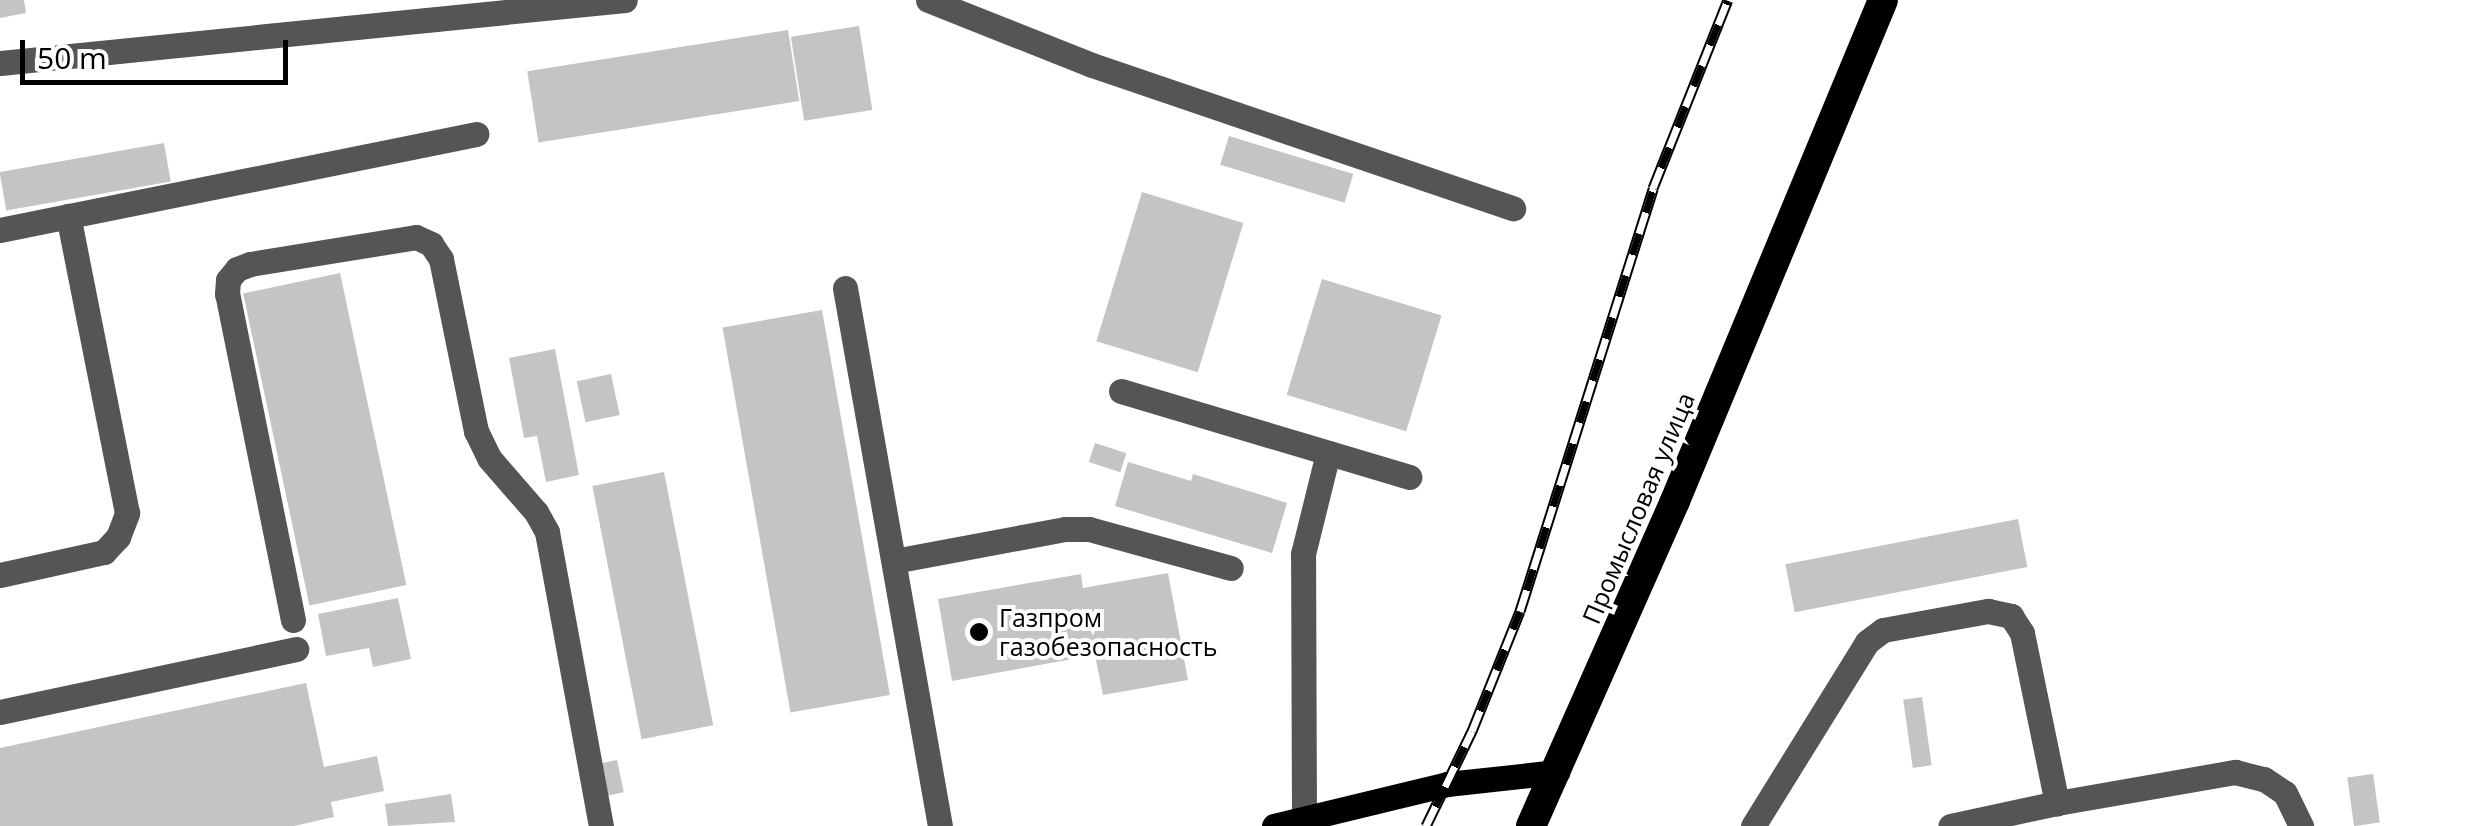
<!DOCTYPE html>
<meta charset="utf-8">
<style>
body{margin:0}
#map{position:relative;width:2476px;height:826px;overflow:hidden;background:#fff;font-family:"Open Sans",sans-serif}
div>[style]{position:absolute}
.building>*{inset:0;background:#c4c4c4;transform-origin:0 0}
.minor>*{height:25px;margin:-12.5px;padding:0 12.5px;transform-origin:12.5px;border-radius:12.5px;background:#555}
.major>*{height:25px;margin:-12.5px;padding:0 12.5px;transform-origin:12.5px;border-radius:12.5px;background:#000}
.highway>*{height:30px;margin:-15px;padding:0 15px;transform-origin:15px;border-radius:15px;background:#000}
.rail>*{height:11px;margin-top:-5.5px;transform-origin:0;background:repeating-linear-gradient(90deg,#fff 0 22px,#000 0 44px);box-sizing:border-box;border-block:2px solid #000}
.dots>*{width:28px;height:28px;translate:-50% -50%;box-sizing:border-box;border:5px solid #fff;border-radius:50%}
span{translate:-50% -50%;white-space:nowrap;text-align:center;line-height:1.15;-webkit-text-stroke:8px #fff;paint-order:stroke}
.street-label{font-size:25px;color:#000}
.poi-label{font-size:25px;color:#000}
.left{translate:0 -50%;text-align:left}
.scale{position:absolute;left:20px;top:40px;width:268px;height:45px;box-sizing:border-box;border:5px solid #000;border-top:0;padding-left:12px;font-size:30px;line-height:35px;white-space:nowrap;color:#000;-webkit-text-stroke:8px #fff;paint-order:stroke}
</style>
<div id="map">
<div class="building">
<div style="clip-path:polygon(0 0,24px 0,26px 13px,0 18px)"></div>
<div style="left:859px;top:26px;width:85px;height:69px;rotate:81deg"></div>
<div style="left:788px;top:30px;width:72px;height:264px;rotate:81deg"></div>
<div style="left:1229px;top:136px;width:130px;height:30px;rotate:17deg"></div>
<div style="left:164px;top:143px;width:39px;height:167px;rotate:80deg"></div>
<div style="left:1142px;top:192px;width:106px;height:156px;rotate:17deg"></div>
<div style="left:340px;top:273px;width:319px;height:99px;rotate:78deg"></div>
<div style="left:1322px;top:279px;width:125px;height:121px;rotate:17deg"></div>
<div style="left:822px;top:310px;width:391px;height:101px;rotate:80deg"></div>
<div style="clip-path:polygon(555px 349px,579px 475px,546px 482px,537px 436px,524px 438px,509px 358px)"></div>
<div style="left:611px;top:374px;width:42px;height:35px;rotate:78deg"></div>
<div style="left:1095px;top:443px;width:33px;height:20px;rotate:18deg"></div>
<div style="clip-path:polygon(1128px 462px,1191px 481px,1193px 474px,1287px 503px,1272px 553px,1115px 506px)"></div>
<div style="left:664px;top:472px;width:258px;height:73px;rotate:79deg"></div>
<div style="left:2018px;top:519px;width:49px;height:237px;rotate:79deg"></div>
<div style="clip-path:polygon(1168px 573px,1188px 680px,1103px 695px,1095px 655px,952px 681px,938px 599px,1081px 574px,1083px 588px)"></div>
<div style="clip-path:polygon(398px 598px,411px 659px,373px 667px,369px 648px,326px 656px,318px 614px)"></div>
<div style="clip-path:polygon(306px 683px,324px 767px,377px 756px,384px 791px,331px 802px,334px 817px,294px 826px,0 826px,0 748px)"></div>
<div style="left:1922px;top:697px;width:69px;height:19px;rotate:82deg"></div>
<div style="left:617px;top:760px;width:33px;height:16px;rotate:78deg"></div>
<div style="left:2373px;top:774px;width:49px;height:26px;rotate:82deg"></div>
<div style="clip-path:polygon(451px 794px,455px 822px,388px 826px,385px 804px)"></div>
</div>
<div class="minor">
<div style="left:928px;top:0;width:176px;rotate:21.6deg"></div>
<div style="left:1092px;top:65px;width:445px;rotate:18.8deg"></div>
<div style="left:0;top:63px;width:628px;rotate:-5.76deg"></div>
<div style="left:0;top:230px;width:486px;rotate:-11.4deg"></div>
<div style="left:845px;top:288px;width:546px;rotate:79.99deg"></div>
<div style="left:1121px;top:391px;width:301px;rotate:16.6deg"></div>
<div style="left:894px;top:561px;width:174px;rotate:-10.6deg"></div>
<div style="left:1065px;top:529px;width:24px"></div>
<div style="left:1089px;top:529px;width:147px;rotate:15.4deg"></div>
<div style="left:0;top:575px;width:107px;rotate:-12.5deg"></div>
<div style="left:104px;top:552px;width:21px;rotate:-47deg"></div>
<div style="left:118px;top:537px;width:26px;rotate:-69deg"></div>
<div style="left:127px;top:513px;width:303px;rotate:-101.2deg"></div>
<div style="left:293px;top:620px;width:333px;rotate:-101.4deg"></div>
<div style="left:227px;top:294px;width:14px;rotate:-86deg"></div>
<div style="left:228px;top:280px;width:14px;rotate:-51deg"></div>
<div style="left:237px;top:269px;width:14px;rotate:-21deg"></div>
<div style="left:250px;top:264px;width:168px;rotate:-9.2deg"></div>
<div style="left:416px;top:237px;width:17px;rotate:25deg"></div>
<div style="left:431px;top:244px;width:18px;rotate:56deg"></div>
<div style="left:441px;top:259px;width:176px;rotate:78.5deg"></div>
<div style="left:476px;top:431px;width:30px;rotate:64deg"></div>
<div style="left:489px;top:458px;width:72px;rotate:49deg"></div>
<div style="left:536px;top:512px;width:23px;rotate:61deg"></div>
<div style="left:547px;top:532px;width:299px;rotate:79.6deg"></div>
<div style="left:0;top:712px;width:303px;rotate:-12deg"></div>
<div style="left:2057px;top:803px;width:181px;rotate:-9.9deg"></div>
<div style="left:2235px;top:772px;width:30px;rotate:14deg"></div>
<div style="left:2264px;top:779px;width:25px;rotate:34deg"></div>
<div style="left:2285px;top:793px;width:37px;rotate:64deg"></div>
<div style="left:1304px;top:820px;width:266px;rotate:-90.2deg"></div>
<div style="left:1303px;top:554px;width:104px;rotate:-76.1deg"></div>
<div style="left:1753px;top:826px;width:216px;rotate:-58.2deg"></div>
<div style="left:1867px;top:642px;width:20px;rotate:-37deg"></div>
<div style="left:1883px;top:630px;width:107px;rotate:-10.3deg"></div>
<div style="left:1988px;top:611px;width:24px;rotate:12deg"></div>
<div style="left:2011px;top:616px;width:20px;rotate:57deg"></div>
<div style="left:2022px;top:633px;width:174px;rotate:78.4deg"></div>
<div style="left:2057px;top:803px;width:109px;rotate:167.9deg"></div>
</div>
<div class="major">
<div style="left:1274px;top:826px;width:178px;rotate:-13.6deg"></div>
<div style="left:1447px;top:784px;width:111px;rotate:-6.2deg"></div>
</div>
<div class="highway">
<div style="left:1531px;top:826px;width:355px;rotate:-66.1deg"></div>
<div style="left:1675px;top:501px;width:542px;rotate:-67.45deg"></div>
</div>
<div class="rail">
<div style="left:1426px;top:826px;width:106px;rotate:-64.2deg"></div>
<div style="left:1472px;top:731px;width:129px;rotate:-68.2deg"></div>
<div style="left:1520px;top:611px;width:443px;rotate:-72.5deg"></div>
<div style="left:1653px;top:188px;width:202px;rotate:-68.3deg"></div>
</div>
<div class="dots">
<div style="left:979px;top:632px;background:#000"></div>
</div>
<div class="street-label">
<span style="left:1638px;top:508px;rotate:-67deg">Промысловая улица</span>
</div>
<div class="poi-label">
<span class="left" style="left:999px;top:632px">Газпром<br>газобезопасность</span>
</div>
<div class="scale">50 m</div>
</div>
